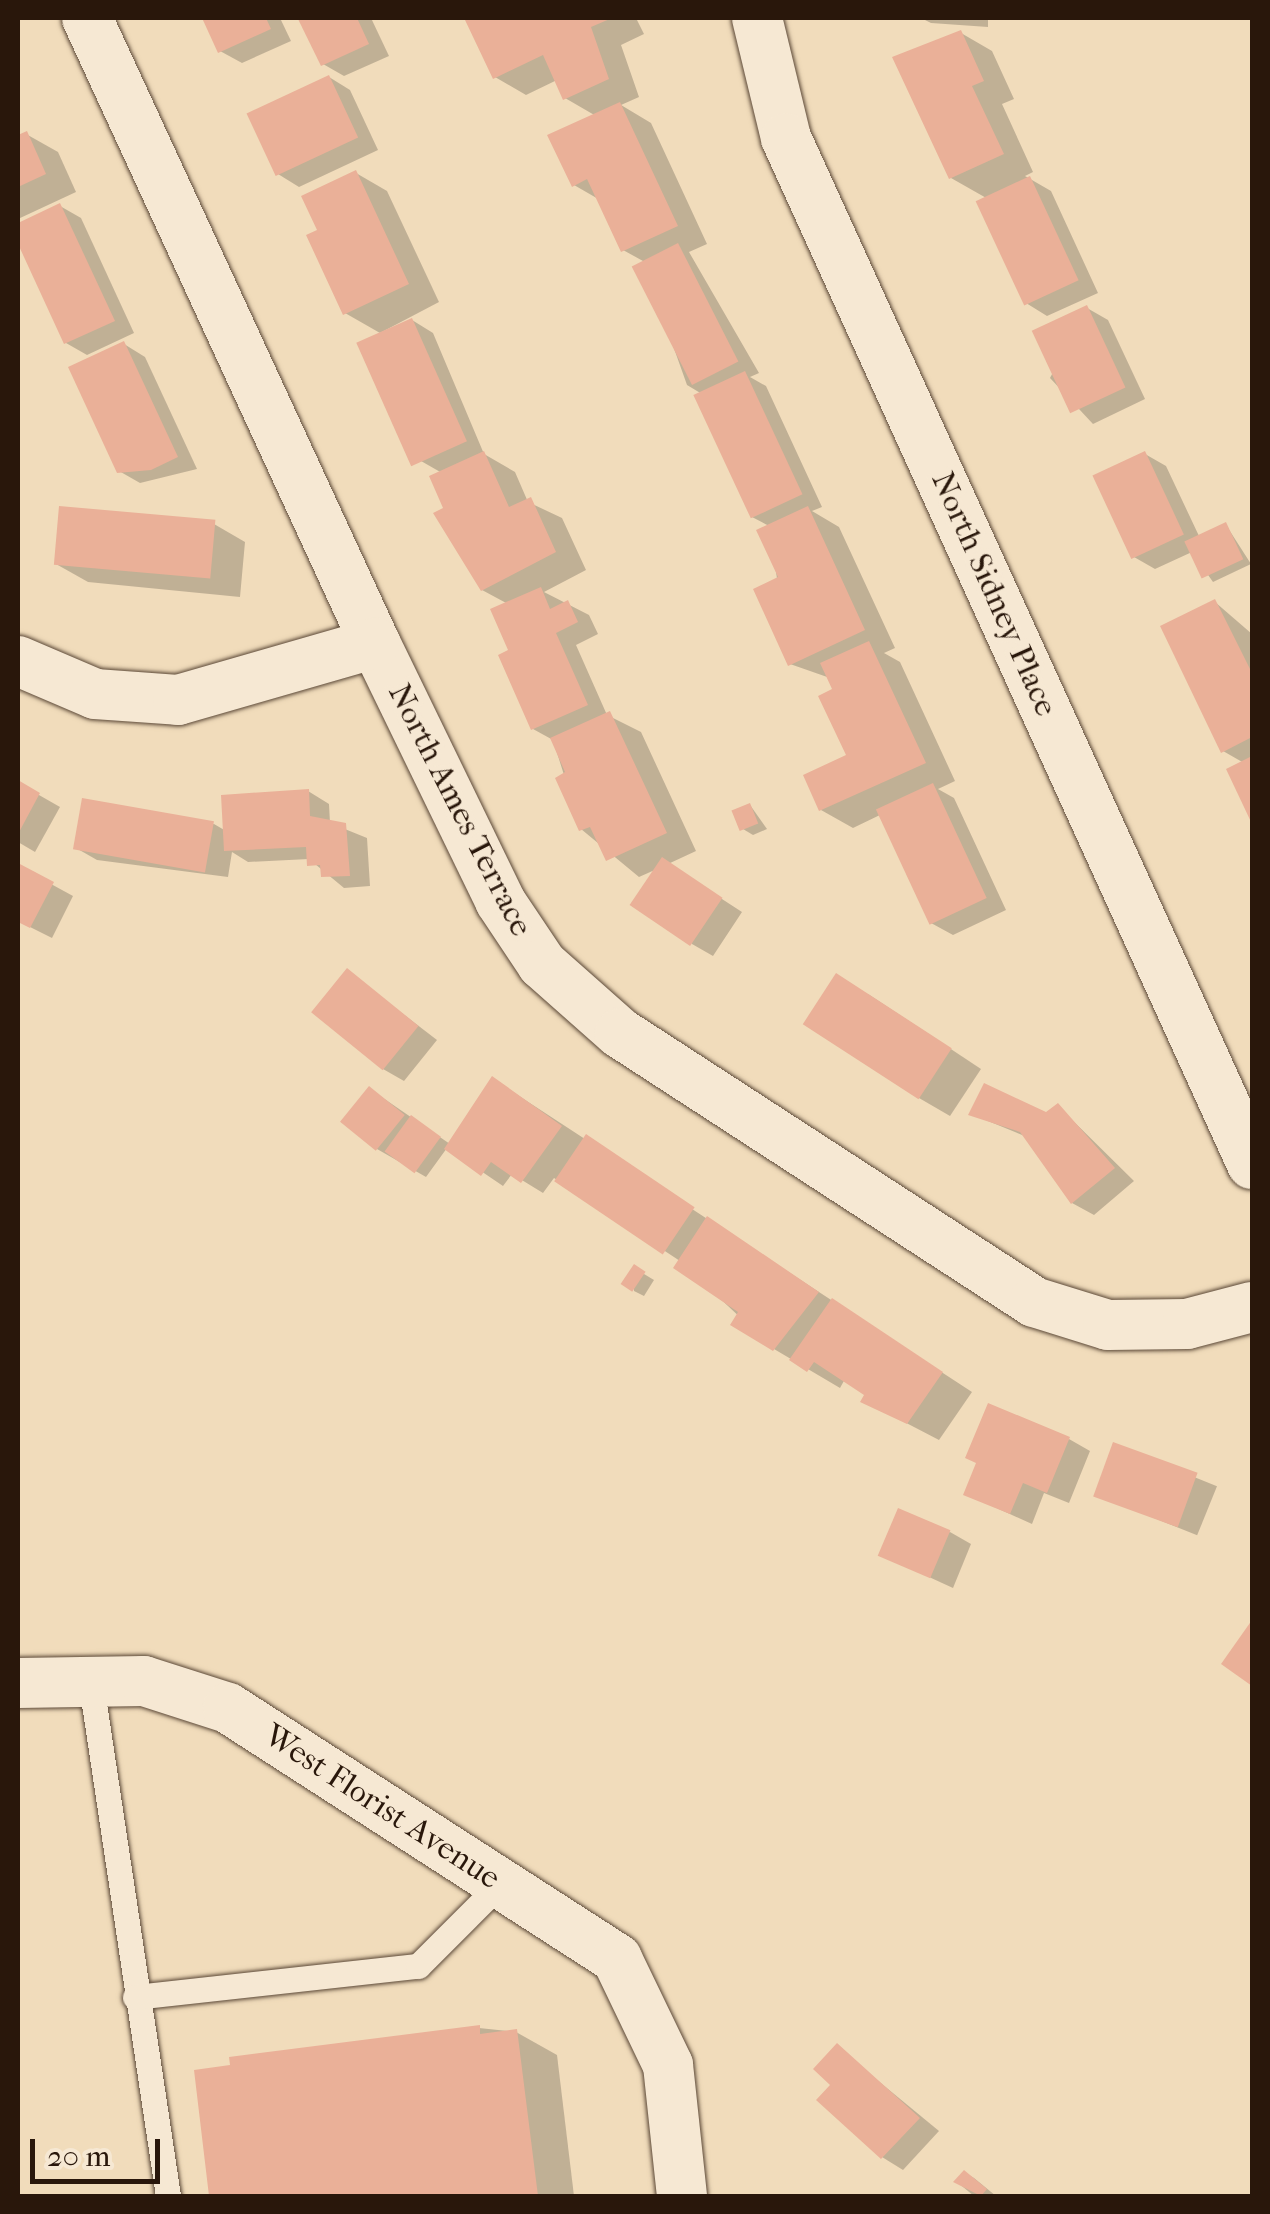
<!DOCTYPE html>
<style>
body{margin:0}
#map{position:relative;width:1270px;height:2214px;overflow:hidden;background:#f1dcbb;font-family:"IM FELL French Canon",serif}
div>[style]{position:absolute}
.shadow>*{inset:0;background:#0003;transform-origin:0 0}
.building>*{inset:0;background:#eab098;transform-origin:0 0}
.roads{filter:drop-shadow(0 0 2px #5b4837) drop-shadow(0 0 2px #5b4837)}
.service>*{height:25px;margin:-12.5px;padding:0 12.5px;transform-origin:12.5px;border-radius:12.5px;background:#f6e8d3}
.minor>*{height:50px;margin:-25px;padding:0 25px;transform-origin:25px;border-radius:25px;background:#f6e8d3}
span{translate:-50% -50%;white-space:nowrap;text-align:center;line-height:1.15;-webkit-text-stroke:10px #f6e8d3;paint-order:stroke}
.street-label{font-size:32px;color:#29170b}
.frame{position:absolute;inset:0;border:20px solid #29170b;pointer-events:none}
.scale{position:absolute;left:30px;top:2139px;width:130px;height:45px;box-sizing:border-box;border:5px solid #29170b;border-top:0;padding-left:12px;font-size:30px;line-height:35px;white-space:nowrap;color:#29170b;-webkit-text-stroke:8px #f6e8d3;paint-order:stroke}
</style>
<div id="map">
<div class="shadow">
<div style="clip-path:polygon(205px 18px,280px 18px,291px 41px,242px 63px,220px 51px)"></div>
<div style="clip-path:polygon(371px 18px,389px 56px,344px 76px,323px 64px,302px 20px)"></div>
<div style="clip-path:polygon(636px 18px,644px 34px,621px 45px,639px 97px,621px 105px,651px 123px,707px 244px,689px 252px,759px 373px,750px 377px,766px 386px,822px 507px,812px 511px,839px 527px,895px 648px,884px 653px,900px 662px,955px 781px,938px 789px,954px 798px,1006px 910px,953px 935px,931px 923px,882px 814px,853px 828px,821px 810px,849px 757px,836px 690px,830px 678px,790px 664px,769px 526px,752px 517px,702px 394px,687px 385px,643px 261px,623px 250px,600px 200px,574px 185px,596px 116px,565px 98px,557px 80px,526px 95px,495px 77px,468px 21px)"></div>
<div style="clip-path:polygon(921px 18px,988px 18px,988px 27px,931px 23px)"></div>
<div style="clip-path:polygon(961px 33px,992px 51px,1014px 99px,1002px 104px,1033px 172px,1025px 176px,1051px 191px,1098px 293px,1047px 316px,1026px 303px,988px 199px,951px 178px)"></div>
<div style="clip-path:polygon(329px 77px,350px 90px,378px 150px,299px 187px,278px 174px)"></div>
<div style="clip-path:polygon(26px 134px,58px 152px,76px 192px,18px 219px,18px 138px)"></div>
<div style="clip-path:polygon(356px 173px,387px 191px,439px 302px,380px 333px,345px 313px,321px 231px)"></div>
<div style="clip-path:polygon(60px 206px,81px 218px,134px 333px,87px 355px,66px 343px,18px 238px,18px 226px)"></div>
<div style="clip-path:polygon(1087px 308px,1108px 320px,1145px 399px,1093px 424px,1050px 378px)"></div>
<div style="clip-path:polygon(412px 320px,433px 333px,484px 454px,515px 472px,528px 502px,562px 518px,586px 570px,544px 592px,589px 615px,598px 634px,576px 645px,607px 715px,641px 732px,696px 851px,668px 864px,742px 912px,713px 956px,692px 944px,657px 869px,639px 877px,581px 829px,553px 740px,533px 729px,508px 604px,482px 590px,446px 509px,442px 473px,421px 461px,395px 421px,360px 344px)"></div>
<div style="clip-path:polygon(124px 344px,145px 357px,197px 469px,140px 483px,119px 471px)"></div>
<div style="clip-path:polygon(1145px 454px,1166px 466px,1199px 536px,1226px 525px,1251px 564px,1213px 582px,1192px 552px,1155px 569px,1134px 557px)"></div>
<div style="clip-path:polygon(214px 524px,245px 542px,240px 597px,88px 582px,56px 564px)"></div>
<div style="clip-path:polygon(1215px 602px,1252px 634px,1252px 818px,1229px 770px,1244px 763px,1223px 751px)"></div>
<div style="clip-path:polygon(18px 783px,60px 807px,35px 852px,18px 842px)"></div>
<div style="clip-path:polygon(308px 791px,329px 804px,330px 823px,367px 838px,370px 886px,344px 888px,309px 859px,248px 862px,232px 852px,228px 877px,97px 860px,76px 848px,214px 824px,226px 831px)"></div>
<div style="clip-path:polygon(750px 805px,767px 829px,753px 835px,743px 829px)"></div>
<div style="clip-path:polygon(18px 866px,73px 896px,52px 938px,18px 921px)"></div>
<div style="clip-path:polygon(347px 971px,437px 1040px,404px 1081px,383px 1069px)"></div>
<div style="clip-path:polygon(868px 994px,981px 1069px,950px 1116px,919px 1098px)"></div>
<div style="clip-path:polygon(493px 1079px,972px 1392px,939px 1440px,864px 1401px,868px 1394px,845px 1379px,840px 1388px,774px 1349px,680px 1261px,554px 1178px,543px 1193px,512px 1174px,503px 1186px,447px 1148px,426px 1177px,377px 1149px,370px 1089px,450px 1144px)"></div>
<div style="clip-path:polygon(1058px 1106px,1134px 1181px,1094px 1215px,1072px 1203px,1027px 1137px,971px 1114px,1046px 1115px)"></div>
<div style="clip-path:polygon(634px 1268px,654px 1280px,644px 1296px,634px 1291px)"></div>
<div style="clip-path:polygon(1069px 1439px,1090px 1451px,1069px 1503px,1044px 1493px,1032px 1524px,966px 1494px)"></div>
<div style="left:1115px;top:1445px;width:110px;height:53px;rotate:22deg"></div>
<div style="clip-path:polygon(950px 1532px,971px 1544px,953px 1588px,881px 1555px)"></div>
<div style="clip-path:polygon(479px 2028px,516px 2032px,557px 2055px,574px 2196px,212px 2196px,196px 2072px)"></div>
<div style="clip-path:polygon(837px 2047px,939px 2131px,903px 2170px,882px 2157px,834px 2084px)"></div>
<div style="clip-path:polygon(965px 2173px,974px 2178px,996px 2196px,974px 2196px,957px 2182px)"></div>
</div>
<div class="building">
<div style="clip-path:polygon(202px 18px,266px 18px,271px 29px,218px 53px)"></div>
<div style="clip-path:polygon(357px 18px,369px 44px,321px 66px,298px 19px)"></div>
<div style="clip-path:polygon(612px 18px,591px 27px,609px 79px,563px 100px,543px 55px,493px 79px,465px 20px)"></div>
<div style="clip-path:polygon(961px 30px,984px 81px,972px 86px,1004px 154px,949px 179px,892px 57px)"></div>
<div style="left:329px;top:75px;width:69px;height:91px;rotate:65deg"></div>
<div style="clip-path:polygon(620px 102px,678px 226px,621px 252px,587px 179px,572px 187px,547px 135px)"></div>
<div style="clip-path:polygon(27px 131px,46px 174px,18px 187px,18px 135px)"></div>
<div style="clip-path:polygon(356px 170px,409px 284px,343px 315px,306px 235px,317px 230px,301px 196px)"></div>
<div style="left:1030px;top:176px;width:115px;height:60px;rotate:65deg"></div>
<div style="clip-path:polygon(60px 203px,115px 321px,64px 344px,18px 244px,18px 223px)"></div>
<div style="left:678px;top:243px;width:133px;height:52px;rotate:63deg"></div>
<div style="left:1087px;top:305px;width:91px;height:61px;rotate:65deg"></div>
<div style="left:412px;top:318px;width:135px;height:61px;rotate:66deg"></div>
<div style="clip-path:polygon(124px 341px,178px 457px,151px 470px,117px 473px,68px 367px)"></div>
<div style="left:745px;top:371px;width:136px;height:57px;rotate:65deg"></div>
<div style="clip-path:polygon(484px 451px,509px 507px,531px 497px,556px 552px,481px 591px,433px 513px,443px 508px,429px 476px)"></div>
<div style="left:1145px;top:451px;width:92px;height:58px;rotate:65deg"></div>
<div style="left:59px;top:506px;width:157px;height:59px;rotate:5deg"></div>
<div style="clip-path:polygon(808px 506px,865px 630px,788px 666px,753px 589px,778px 577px,756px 530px)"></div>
<div style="left:1226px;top:522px;width:41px;height:46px;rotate:65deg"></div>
<div style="clip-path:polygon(541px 587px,550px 609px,568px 600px,578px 622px,556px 633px,588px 705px,531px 730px,498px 655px,508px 650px,490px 609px)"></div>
<div style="clip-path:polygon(1215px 599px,1252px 673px,1252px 737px,1221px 753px,1160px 626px)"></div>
<div style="clip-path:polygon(869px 641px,926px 763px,819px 811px,803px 775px,846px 755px,818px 696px,832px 689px,820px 663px)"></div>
<div style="clip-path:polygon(610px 711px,667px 833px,606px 861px,590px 827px,579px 831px,555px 778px,565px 772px,550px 738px)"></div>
<div style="clip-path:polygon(1252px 756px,1252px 824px,1226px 769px)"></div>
<div style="clip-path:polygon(18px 780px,40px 793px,18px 834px)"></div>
<div style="left:933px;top:783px;width:127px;height:63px;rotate:65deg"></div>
<div style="clip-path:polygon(309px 789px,310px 816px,346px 823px,350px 876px,321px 877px,320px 865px,307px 866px,306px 847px,224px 851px,221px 795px)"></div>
<div style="left:82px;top:798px;width:134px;height:52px;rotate:10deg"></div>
<div style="left:750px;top:803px;width:22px;height:20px;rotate:68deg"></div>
<div style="left:662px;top:857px;width:73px;height:58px;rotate:34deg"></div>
<div style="clip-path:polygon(18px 863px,54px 882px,30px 928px,18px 922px)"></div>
<div style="left:347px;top:968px;width:92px;height:57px;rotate:39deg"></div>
<div style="left:836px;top:973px;width:138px;height:61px;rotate:33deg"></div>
<div style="clip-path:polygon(492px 1076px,562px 1126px,521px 1183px,491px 1162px,481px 1176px,444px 1149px)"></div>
<div style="clip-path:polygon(984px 1083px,1046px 1112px,1058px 1103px,1115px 1168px,1071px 1204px,1020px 1132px,968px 1115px)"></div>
<div style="left:369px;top:1086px;width:46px;height:46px;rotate:39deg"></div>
<div style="left:411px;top:1115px;width:37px;height:45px;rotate:36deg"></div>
<div style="left:586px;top:1134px;width:131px;height:57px;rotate:34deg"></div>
<div style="clip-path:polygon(707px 1216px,819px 1292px,773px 1351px,730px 1325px,738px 1312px,673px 1268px)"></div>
<div style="left:634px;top:1264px;width:14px;height:24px;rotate:34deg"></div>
<div style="clip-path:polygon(832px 1298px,943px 1372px,907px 1424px,860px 1402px,864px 1395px,814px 1362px,807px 1372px,789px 1360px)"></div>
<div style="clip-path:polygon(988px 1403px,1070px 1437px,1047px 1493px,1023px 1483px,1010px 1514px,963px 1495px,976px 1463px,965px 1458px)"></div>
<div style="left:1113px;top:1442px;width:90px;height:58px;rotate:20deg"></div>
<div style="left:898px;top:1508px;width:57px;height:52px;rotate:23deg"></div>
<div style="clip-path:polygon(1252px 1620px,1252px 1686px,1221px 1664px)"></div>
<div style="clip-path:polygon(480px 2025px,480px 2034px,517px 2029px,538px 2196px,209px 2196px,194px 2070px,230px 2065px,229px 2057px)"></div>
<div style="clip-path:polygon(837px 2043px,920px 2118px,881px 2159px,816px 2100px,830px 2085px,813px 2069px)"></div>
<div style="clip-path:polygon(964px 2170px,987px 2189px,981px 2196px,953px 2182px)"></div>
</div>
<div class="roads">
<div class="service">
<div style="left:90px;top:1677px;width:525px;rotate:81.45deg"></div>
<div style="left:135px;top:1997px;width:285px;rotate:-6.3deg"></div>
<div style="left:418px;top:1966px;width:116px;rotate:-45deg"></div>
</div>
<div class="minor">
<div style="left:87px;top:18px;width:688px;rotate:65.26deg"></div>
<div style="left:375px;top:643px;width:287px;rotate:64.1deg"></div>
<div style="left:500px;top:901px;width:76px;rotate:56.3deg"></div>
<div style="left:542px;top:964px;width:104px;rotate:41.5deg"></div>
<div style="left:620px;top:1033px;width:494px;rotate:33deg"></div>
<div style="left:1034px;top:1302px;width:77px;rotate:17.3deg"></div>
<div style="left:1108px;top:1325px;width:79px;rotate:-0.7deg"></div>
<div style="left:1187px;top:1324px;width:67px;rotate:-14.7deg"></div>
<div style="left:757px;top:18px;width:123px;rotate:76.4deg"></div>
<div style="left:786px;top:138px;width:1127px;rotate:65.57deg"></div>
<div style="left:18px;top:661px;width:84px;rotate:23.2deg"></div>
<div style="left:95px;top:694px;width:83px;rotate:4.1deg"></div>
<div style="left:178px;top:700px;width:205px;rotate:-16.1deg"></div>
<div style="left:18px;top:1683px;width:126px;rotate:-0.9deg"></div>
<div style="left:144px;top:1681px;width:88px;rotate:17.8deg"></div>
<div style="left:228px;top:1708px;width:463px;rotate:32.8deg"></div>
<div style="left:617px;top:1959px;width:118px;rotate:64.3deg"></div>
<div style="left:668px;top:2065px;width:132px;rotate:83.9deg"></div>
</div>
</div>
<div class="street-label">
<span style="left:994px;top:594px;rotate:66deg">North Sidney Place</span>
<span style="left:460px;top:810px;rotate:63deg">North Ames Terrace</span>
<span style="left:382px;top:1807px;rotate:33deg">West Florist Avenue</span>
</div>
<div class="frame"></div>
<div class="scale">20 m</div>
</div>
